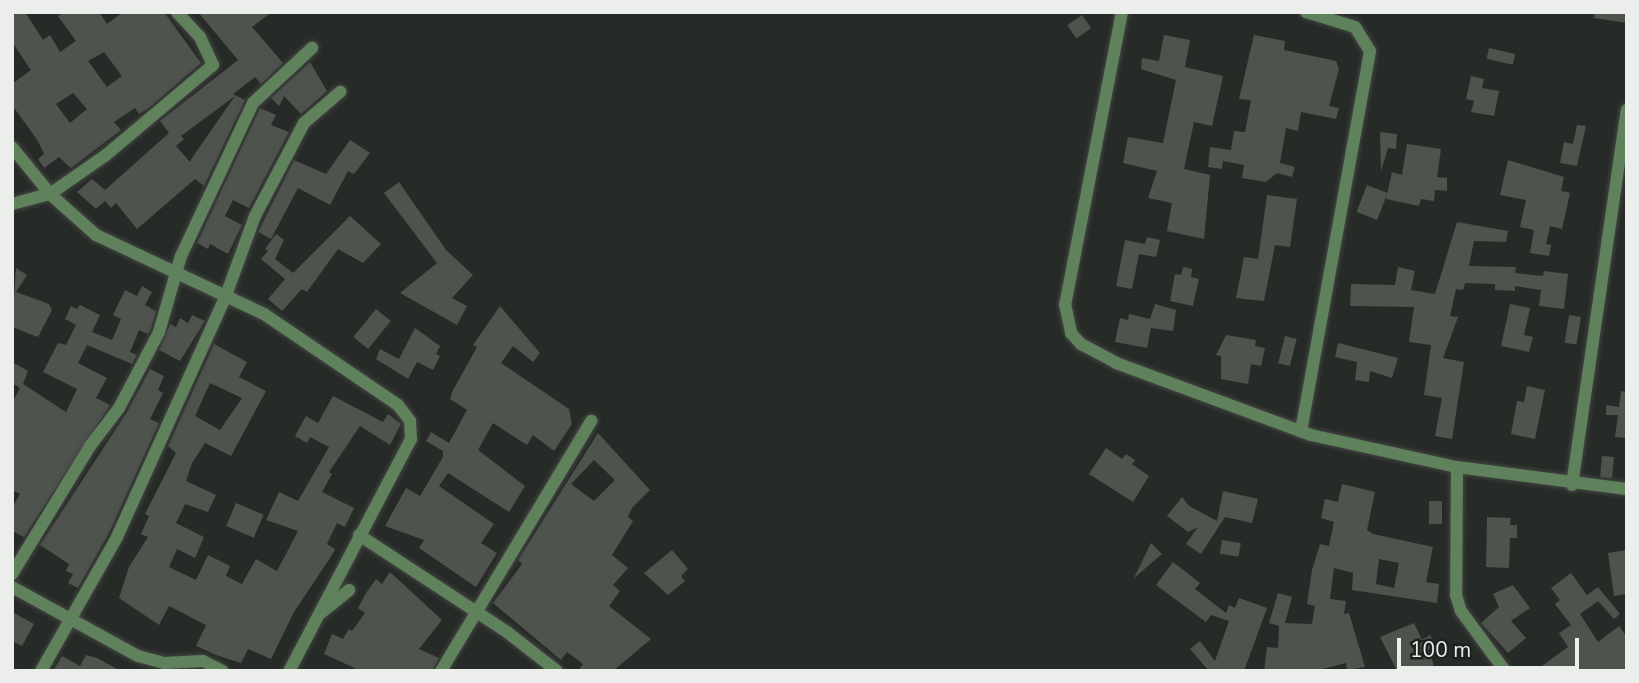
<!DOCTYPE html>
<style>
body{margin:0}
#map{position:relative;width:1639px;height:683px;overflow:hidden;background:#272b27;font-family:"Nunito Sans",sans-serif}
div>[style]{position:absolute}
.building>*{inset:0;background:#4f534e;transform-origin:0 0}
.roads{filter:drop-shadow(0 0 2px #434643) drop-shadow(0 0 2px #434643)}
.street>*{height:12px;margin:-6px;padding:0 6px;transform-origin:6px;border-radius:6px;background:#5f825d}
span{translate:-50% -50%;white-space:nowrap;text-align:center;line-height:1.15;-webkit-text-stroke:7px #1e221e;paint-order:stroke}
.frame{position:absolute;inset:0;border:14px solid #eceeec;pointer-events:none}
.scale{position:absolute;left:1397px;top:638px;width:182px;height:32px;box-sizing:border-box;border:4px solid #eceeec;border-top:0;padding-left:9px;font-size:21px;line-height:24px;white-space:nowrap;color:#eceeec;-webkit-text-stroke:5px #1e221e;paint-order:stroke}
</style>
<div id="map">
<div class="building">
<div style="clip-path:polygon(evenodd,16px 12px,25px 12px,43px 40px,50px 35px,60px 52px,76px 41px,58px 16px,64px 12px,99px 12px,107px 24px,123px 12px,164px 12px,201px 63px,150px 107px,139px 114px,135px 108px,114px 122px,121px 130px,71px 168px,59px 157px,44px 168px,38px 159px,44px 154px,38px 141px,12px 105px,12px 84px,31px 70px,12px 42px,12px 15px,16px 12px,104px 52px,122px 76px,107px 87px,88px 61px,104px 52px,16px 12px,73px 93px,87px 109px,70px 123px,56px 104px,73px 93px)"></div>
<div style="clip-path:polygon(evenodd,198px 12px,272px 12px,252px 27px,283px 63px,261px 84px,255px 77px,233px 94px,245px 100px,204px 186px,195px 179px,137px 229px,116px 203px,111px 208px,105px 201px,96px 209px,77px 192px,92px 179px,105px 190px,169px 133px,160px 121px,238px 60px,198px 12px,235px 96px,192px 158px,190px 162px,176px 146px,184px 139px,181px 136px,235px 96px)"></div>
<div style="clip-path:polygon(1595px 12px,1627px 13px,1627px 23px,1594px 18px)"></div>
<div style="left:1082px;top:15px;width:16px;height:18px;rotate:55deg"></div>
<div style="clip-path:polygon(1164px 35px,1190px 40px,1185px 67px,1223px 76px,1212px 126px,1194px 122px,1184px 169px,1210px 175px,1204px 239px,1167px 231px,1172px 203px,1148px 198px,1157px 171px,1123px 163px,1128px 137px,1163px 143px,1176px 80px,1141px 69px,1142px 58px,1159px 61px)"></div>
<div style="clip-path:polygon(1254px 35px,1285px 41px,1284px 50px,1336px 61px,1339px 69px,1329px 106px,1339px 108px,1336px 119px,1301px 112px,1298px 131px,1286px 128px,1280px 163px,1295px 167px,1292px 177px,1277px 173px,1266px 182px,1242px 178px,1244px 165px,1223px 161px,1222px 169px,1208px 167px,1210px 147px,1231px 150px,1234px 131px,1245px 132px,1251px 100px,1239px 99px)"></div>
<div style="left:1489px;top:48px;width:27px;height:11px;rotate:13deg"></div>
<div style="clip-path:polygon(310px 62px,327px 91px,301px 114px,284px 96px,279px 106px,271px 98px)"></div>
<div style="clip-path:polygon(1471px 76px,1484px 79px,1482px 88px,1499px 91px,1494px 116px,1471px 112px,1474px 101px,1466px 99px)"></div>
<div style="clip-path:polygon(260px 108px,276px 115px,271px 125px,289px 132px,249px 208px,233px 200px,225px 216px,242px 225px,228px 254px,210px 244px,208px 249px,197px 243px)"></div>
<div style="clip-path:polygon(1577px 125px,1586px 126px,1577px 166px,1560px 163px,1564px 142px,1573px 144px)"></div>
<div style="clip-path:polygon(1380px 132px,1397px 134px,1396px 149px,1388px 148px,1381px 171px)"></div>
<div style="clip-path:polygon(350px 140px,370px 153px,354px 174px,348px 171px,330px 205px,298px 188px,271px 239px,258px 232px,294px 160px,326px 174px)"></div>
<div style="clip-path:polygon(1407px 144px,1441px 149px,1437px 177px,1447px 178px,1447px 191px,1435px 190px,1434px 201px,1421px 199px,1419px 206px,1386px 199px,1392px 172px,1402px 175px)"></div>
<div style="clip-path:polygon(1508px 160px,1564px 177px,1561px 191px,1570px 193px,1562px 229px,1550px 226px,1546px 244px,1551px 245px,1549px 256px,1530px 253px,1534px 230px,1520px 227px,1526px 200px,1500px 195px)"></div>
<div style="clip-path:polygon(399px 182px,446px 250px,473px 275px,452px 298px,467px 306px,457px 325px,400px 293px,437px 263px,384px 193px)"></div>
<div style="left:1367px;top:185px;width:22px;height:29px;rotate:21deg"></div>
<div style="clip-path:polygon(1267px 195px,1297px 199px,1290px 247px,1275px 245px,1264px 301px,1236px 298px,1244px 257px,1258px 259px)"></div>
<div style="clip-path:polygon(350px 216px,381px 244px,363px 263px,338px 249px,307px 292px,302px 289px,282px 311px,268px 299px,285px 279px,261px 259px,268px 251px,265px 249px,276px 234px,284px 240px,275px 259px,293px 273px)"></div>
<div style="clip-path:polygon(1457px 222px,1508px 231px,1506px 242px,1474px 241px,1469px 266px,1516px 267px,1515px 273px,1543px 276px,1544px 271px,1568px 274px,1564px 309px,1539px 306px,1541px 290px,1515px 286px,1515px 291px,1495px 290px,1495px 284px,1465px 283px,1463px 290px,1456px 289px,1450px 316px,1458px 317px,1443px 358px,1464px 362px,1452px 439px,1435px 436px,1442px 398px,1424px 395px,1431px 345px,1409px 342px,1414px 307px,1350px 306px,1351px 284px,1395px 285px,1398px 267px,1415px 271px,1411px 290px,1435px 294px)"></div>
<div style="clip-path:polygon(1147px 237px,1160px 240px,1156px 257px,1139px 254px,1132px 289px,1116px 286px,1125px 240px,1145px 244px)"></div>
<div style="clip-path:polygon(1183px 267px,1192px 269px,1191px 277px,1199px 279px,1193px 306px,1170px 301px,1175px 274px,1181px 275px)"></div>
<div style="clip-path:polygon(16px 268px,27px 275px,16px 292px,49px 304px,52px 310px,38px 337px,12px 327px)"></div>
<div style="clip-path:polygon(142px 286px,152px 292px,145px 305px,156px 311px,151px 329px,148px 334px,139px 330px,130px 352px,137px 355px,132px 364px,87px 345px,78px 363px,107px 378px,96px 398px,110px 405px,24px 537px,12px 531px,12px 508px,20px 494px,12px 490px,12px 403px,20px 388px,12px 383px,12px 362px,28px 371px,23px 384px,66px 412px,77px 389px,43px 372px,58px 343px,66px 345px,76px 325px,65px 319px,71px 306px,77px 309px,80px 305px,100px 315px,92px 332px,112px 340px,121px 319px,113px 315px,125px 290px,137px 296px)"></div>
<div style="clip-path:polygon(1155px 304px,1176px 310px,1173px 331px,1151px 328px,1147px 348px,1115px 342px,1120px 318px,1128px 320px,1129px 314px,1150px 319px)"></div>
<div style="clip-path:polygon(1510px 304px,1530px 308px,1524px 335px,1533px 337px,1529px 352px,1501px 346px)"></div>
<div style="clip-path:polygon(500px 306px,540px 353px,533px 362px,513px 346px,501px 363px,569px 409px,572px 424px,554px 451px,533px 435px,527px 445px,493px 423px,478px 450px,525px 486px,509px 512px,448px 473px,439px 486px,494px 524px,481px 543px,497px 553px,476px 587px,419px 548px,424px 540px,385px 526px,406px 488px,420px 496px,443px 457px,443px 451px,426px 441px,431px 432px,449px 443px,467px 410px,450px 399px,452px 392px,477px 347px,473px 345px)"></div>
<div style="left:376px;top:309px;width:19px;height:36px;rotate:39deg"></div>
<div style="clip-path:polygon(192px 315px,205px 321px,180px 361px,159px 350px,170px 324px,176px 327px,180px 318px,188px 323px)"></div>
<div style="left:1569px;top:315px;width:12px;height:28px;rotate:9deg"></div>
<div style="clip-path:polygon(415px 328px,440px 346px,436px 354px,440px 356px,433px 370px,417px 362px,408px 379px,376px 359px,380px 349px,399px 359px)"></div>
<div style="clip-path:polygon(1226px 335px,1256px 340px,1255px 346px,1265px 348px,1261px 366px,1251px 364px,1248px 384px,1221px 379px,1221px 356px,1216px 355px)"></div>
<div style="left:1285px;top:336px;width:12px;height:28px;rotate:14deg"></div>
<div style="clip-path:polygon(1338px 343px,1398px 358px,1392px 378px,1370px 371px,1369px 382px,1355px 380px,1357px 362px,1335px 357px)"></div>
<div style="clip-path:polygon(evenodd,214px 344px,247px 362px,239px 377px,266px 391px,231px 456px,205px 443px,192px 463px,186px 481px,216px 495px,208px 512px,185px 504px,176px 523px,204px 537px,195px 558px,177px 549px,169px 567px,196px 580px,208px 555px,230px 566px,226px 576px,242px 584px,256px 559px,277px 571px,298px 531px,266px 520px,279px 492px,298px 501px,329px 447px,310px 437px,307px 443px,295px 436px,306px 416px,318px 423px,333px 396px,383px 422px,388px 414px,401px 424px,390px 445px,360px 426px,329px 472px,332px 474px,322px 492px,354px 508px,345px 527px,337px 523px,327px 544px,335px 549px,332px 555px,294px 612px,271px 659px,248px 649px,241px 663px,216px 655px,196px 646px,206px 625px,169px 606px,159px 625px,119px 598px,129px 567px,148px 537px,141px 534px,149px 516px,145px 514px,176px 453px,168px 446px,214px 344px,210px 383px,242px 398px,220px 430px,195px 416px,210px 383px)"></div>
<div style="clip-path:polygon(150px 369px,164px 376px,158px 390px,163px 393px,150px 419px,159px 423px,109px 533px,78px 588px,68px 583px,73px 574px,66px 571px,69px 564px,40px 545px,127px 412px)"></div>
<div style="clip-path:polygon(1527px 386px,1545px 390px,1535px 439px,1511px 434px,1517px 401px,1524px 402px)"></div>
<div style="clip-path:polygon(1621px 391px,1627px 392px,1627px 438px,1615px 437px,1618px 415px,1606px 415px,1606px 405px,1619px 407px)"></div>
<div style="clip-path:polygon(evenodd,598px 433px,650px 490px,632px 508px,628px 517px,633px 521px,612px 555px,628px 568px,613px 585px,620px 591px,609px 606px,651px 639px,613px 671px,578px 671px,583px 664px,567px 652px,561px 660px,493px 603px,522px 564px,518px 560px,598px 433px,594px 460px,615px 480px,594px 501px,571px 484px,594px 460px)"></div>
<div style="clip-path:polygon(1106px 448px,1122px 459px,1126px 454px,1135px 460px,1132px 464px,1149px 476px,1133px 502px,1089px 474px)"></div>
<div style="left:1602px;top:456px;width:12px;height:21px;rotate:5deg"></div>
<div style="clip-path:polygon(evenodd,1342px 484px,1375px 492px,1367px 530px,1373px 534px,1433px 547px,1426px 582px,1439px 584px,1437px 603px,1352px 590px,1353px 573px,1334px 568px,1330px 599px,1346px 601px,1344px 614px,1349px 613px,1365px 667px,1347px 670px,1346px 663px,1315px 671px,1264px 671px,1267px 647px,1278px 648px,1279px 626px,1269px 623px,1278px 593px,1292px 597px,1285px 623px,1312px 624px,1315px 606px,1307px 604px,1312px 570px,1320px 544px,1329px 546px,1334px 522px,1321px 518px,1325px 499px,1338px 502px,1342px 484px,1379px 559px,1399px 563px,1394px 588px,1376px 584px,1379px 559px)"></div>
<div style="clip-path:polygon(1223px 491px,1258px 499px,1252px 523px,1225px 517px,1201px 554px,1186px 544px,1198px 527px,1188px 532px,1167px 516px,1182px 497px,1189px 506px,1217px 521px)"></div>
<div style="left:1429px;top:501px;width:13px;height:23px"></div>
<div style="left:236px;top:503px;width:30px;height:25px;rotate:23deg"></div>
<div style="clip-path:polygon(1487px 517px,1511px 518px,1510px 525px,1517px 525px,1517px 538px,1510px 538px,1509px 568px,1486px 567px)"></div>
<div style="left:1222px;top:540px;width:19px;height:14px;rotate:9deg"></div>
<div style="clip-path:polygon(1151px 543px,1162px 554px,1134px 578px)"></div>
<div style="clip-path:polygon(672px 550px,688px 569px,681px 576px,685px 581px,668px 595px,644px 573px)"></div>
<div style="clip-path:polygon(1627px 550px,1627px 594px,1614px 596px,1608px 553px)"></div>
<div style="clip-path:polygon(1173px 562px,1200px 583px,1195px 589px,1226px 613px,1229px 605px,1235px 608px,1239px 598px,1267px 608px,1244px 671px,1209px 671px,1190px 649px,1200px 641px,1215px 661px,1229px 621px,1211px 615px,1206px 622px,1156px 585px)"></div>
<div style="clip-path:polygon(390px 572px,442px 620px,419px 649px,439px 658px,432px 671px,361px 671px,324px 654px,332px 634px,343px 639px,349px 629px,352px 631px,365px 613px,358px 608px,366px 593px,376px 579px,382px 584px)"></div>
<div style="clip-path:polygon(1571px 573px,1587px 595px,1598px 587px,1620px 614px,1614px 619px,1598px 601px,1580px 614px,1598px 642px,1619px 626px,1627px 637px,1627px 671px,1535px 671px,1568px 647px,1559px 633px,1571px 625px,1555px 604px,1560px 600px,1551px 588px)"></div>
<div style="clip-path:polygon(1513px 585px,1530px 608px,1511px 621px,1526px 638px,1508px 653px,1481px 623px,1499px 607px,1493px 594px)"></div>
<div style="clip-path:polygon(12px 612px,34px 624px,22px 646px,12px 641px)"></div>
<div style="clip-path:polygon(1414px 623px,1422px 640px,1430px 635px,1436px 646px,1428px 650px,1434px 665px,1422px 671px,1397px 671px,1380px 637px)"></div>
<div style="clip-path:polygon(86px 655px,97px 658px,121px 671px,53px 671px,62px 656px,80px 666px)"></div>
</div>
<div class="roads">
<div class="street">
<div style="left:1122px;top:12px;width:298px;rotate:101deg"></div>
<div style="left:1065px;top:304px;width:30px;rotate:78deg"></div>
<div style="left:1071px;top:333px;width:15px;rotate:48deg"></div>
<div style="left:1081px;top:344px;width:40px;rotate:28deg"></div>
<div style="left:1116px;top:363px;width:208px;rotate:20.3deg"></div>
<div style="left:1311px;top:435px;width:149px;rotate:12.4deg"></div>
<div style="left:1457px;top:467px;width:171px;rotate:7.4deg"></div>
<div style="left:12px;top:147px;width:60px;rotate:51deg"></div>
<div style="left:50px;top:194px;width:62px;rotate:41.7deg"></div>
<div style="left:96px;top:235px;width:186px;rotate:25.2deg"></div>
<div style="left:264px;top:314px;width:162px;rotate:34.2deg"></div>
<div style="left:398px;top:405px;width:20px;rotate:53deg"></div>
<div style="left:410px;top:421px;width:18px;rotate:87deg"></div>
<div style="left:411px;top:439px;width:262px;rotate:117.7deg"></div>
<div style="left:12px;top:204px;width:39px;rotate:-15deg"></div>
<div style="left:50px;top:194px;width:68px;rotate:-34.9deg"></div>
<div style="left:106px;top:155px;width:140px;rotate:-40.1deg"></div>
<div style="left:213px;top:65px;width:31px;rotate:-115deg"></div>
<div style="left:200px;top:37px;width:34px;rotate:-133deg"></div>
<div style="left:1301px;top:431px;width:386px;rotate:-79.7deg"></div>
<div style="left:1370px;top:51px;width:28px;rotate:-122deg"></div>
<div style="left:1355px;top:27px;width:51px;rotate:-163deg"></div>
<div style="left:1457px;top:467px;width:128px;rotate:90.4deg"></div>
<div style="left:1456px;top:595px;width:17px;rotate:73deg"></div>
<div style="left:1461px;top:611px;width:74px;rotate:53.7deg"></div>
<div style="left:1572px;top:485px;width:379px;rotate:-81.7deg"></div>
<div style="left:359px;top:535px;width:177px;rotate:33.2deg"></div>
<div style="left:507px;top:632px;width:63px;rotate:38deg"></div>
<div style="left:12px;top:574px;width:150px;rotate:-58.6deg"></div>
<div style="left:90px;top:446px;width:48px;rotate:-52.7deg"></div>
<div style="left:119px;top:408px;width:86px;rotate:-62.2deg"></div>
<div style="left:159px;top:332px;width:79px;rotate:-73.9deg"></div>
<div style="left:181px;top:256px;width:169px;rotate:-64.8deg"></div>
<div style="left:253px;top:103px;width:81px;rotate:-43deg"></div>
<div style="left:12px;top:587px;width:144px;rotate:28.7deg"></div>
<div style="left:138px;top:656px;width:27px;rotate:15deg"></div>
<div style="left:164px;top:663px;width:39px;rotate:-3deg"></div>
<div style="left:203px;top:661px;width:22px;rotate:27deg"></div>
<div style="left:322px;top:612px;width:35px;rotate:-39deg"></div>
<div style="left:41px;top:671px;width:154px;rotate:-60.4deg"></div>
<div style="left:117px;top:537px;width:262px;rotate:-65.7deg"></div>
<div style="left:225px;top:298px;width:87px;rotate:-69.9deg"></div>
<div style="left:255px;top:216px;width:105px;rotate:-62.2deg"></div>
<div style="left:304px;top:123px;width:48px;rotate:-40.7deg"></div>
<div style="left:441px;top:671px;width:292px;rotate:-59deg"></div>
</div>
</div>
<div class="frame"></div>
<div class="scale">100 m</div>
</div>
